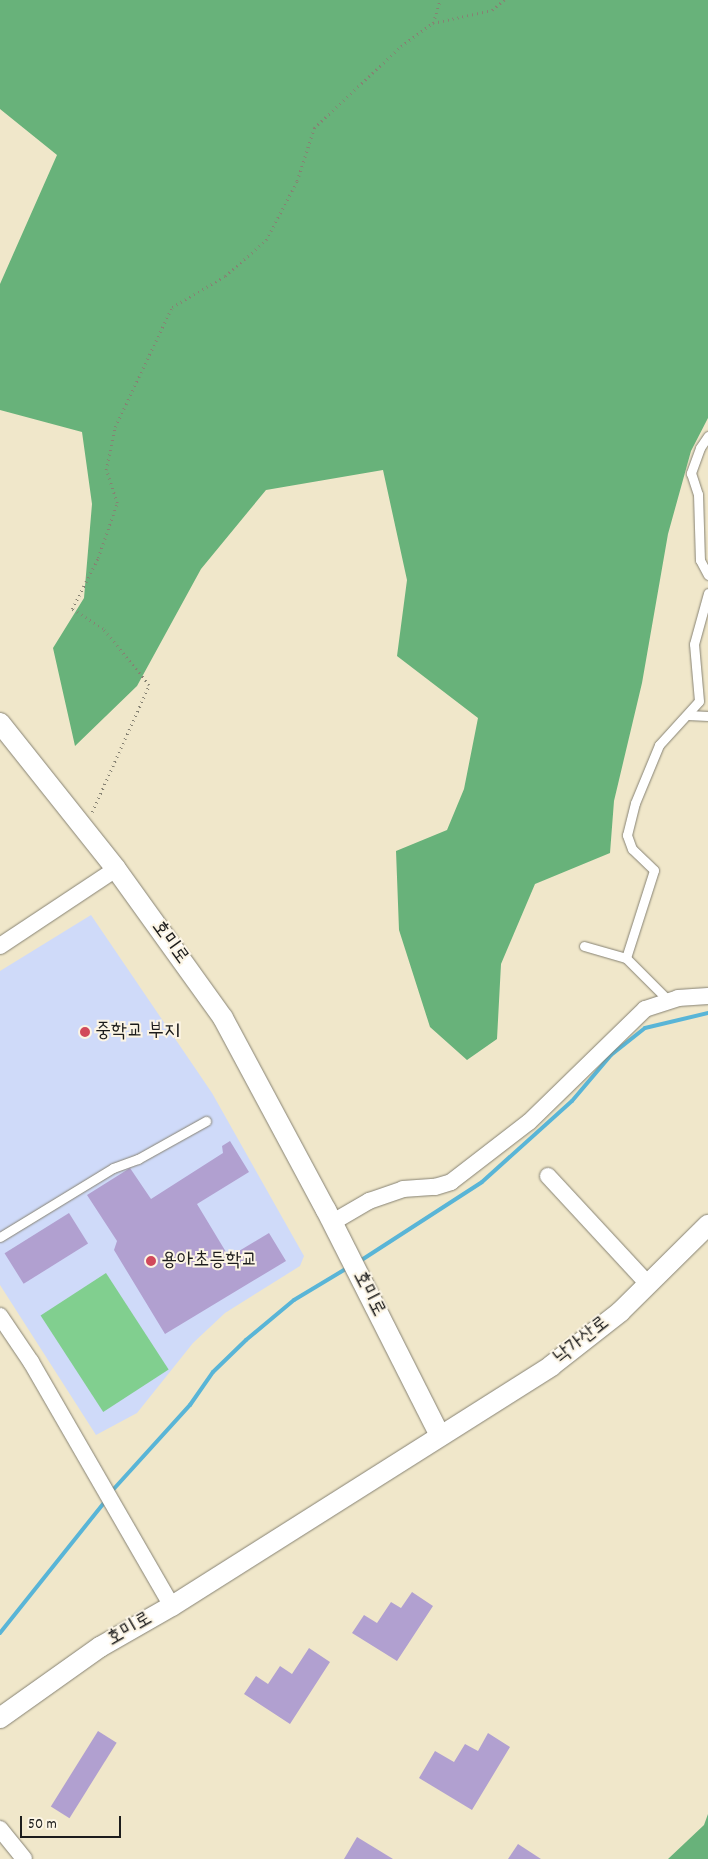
<!DOCTYPE html>
<meta charset="utf-8">
<style>
body{margin:0}
#map{position:relative;width:708px;height:1859px;overflow:hidden;background:#f0e7ca;font-family:Dekko,"Poor Story",sans-serif}
div>[style]{position:absolute}
.built>*{inset:0;background:#cfdaf9}
.green>*{inset:0;background:#81cf8f;transform-origin:0 0}
.forest>*{inset:0;background:#68b27a}
.stream>*{height:4px;margin:-2px;padding:0 2px;transform-origin:2px;border-radius:2px;background:#59b5d7}
.building>*{inset:0;background:#b1a0d0;transform-origin:0 0}
.path>*{height:2.5px;margin-top:-1.25px;transform-origin:0;background:repeating-linear-gradient(90deg,#868273 0 1px,transparent 0 5px)}
.roads{filter:drop-shadow(0 0 1px #868273) drop-shadow(0 0 1px #868273)}
.service>*{height:9px;margin:-4.5px;padding:0 4.5px;transform-origin:4.5px;border-radius:4.5px;background:#fff}
.minor>*{height:16px;margin:-8px;padding:0 8px;transform-origin:8px;border-radius:8px;background:#fff}
.tertiary>*{height:20px;margin:-10px;padding:0 10px;transform-origin:10px;border-radius:10px;background:#fff}
.dots>*{width:14px;height:14px;translate:-50% -50%;box-sizing:border-box;border:2px solid #fcf5e5;border-radius:50%}
span{translate:-50% -50%;white-space:nowrap;text-align:center;line-height:1.15;-webkit-text-stroke:4px #fcf5e5;paint-order:stroke}
.street-label{font-size:20px;color:#1c1c1c}
.poi-label{font-size:20px;color:#1c1c1c}
.left{translate:0 -50%;text-align:left}
.scale{position:absolute;left:20px;top:1816px;width:101px;height:22px;box-sizing:border-box;border:2px solid #1c1c1c;border-top:0;padding-left:6px;font-size:15px;line-height:18px;white-space:nowrap;color:#1c1c1c;-webkit-text-stroke:4px #fcf5e5;paint-order:stroke}
</style>
<div id="map">
<div class="built">
<div style="clip-path:polygon(91px 915px,212px 1093px,304px 1256px,300px 1266px,225px 1313px,193px 1343px,137px 1413px,96px 1435px,0 1285px,0 971px)"></div>
</div>
<div class="green">
<div style="left:106px;top:1273px;width:115px;height:78px;rotate:57deg"></div>
</div>
<div class="forest">
<div style="clip-path:polygon(0 0,708px 0,708px 418px,691px 451px,668px 534px,642px 683px,614px 801px,610px 853px,535px 884px,501px 964px,497px 1039px,467px 1060px,430px 1027px,399px 930px,396px 851px,447px 830px,464px 789px,478px 718px,397px 656px,407px 580px,383px 470px,266px 490px,201px 569px,137px 686px,75px 746px,53px 648px,84px 598px,92px 504px,82px 432px,0 410px,0 284px,57px 155px,0 109px)"></div>
<div style="clip-path:polygon(708px 1814px,708px 1859px,668px 1859px,704px 1825px)"></div>
</div>
<div class="stream">
<div style="left:360px;top:1261px;width:145px;rotate:-32.9deg"></div>
<div style="left:482px;top:1182px;width:121px;rotate:-42deg"></div>
<div style="left:572px;top:1101px;width:60px;rotate:-49.7deg"></div>
<div style="left:611px;top:1055px;width:43px;rotate:-38.5deg"></div>
<div style="left:645px;top:1028px;width:65px;rotate:-13.4deg"></div>
<div style="left:111px;top:1492px;width:118px;rotate:-47.8deg"></div>
<div style="left:190px;top:1405px;width:40px;rotate:-55.1deg"></div>
<div style="left:213px;top:1372px;width:46px;rotate:-44.1deg"></div>
<div style="left:246px;top:1340px;width:62px;rotate:-39.8deg"></div>
<div style="left:294px;top:1300px;width:64px;rotate:-31deg"></div>
<div style="left:0;top:1633px;width:170px;rotate:-51.4deg"></div>
</div>
<div class="building">
<div style="clip-path:polygon(230px 1141px,249px 1172px,197px 1204px,229px 1257px,269px 1233px,286px 1261px,165px 1334px,114px 1250px,117px 1241px,87px 1195px,130px 1168px,151px 1199px,223px 1153px,222px 1146px)"></div>
<div style="left:69px;top:1213px;width:36px;height:76px;rotate:58deg"></div>
<div style="clip-path:polygon(412px 1592px,433px 1606px,397px 1661px,352px 1633px,364px 1615px,377px 1623px,391px 1602px,401px 1608px)"></div>
<div style="clip-path:polygon(309px 1648px,330px 1662px,290px 1724px,244px 1694px,256px 1676px,268px 1684px,280px 1666px,292px 1674px)"></div>
<div style="left:98px;top:1731px;width:22px;height:89px;rotate:32deg"></div>
<div style="clip-path:polygon(488px 1733px,510px 1747px,472px 1810px,419px 1778px,435px 1751px,454px 1762px,465px 1744px,478px 1751px)"></div>
<div style="clip-path:polygon(357px 1837px,393px 1859px,344px 1859px)"></div>
<div style="clip-path:polygon(518px 1844px,541px 1859px,508px 1859px)"></div>
</div>
<div class="path">
<div style="left:433px;top:23px;width:24px;rotate:-73deg"></div>
<div style="left:92px;top:812px;width:139px;rotate:-65.8deg"></div>
<div style="left:149px;top:685px;width:72px;rotate:-129.4deg"></div>
<div style="left:103px;top:629px;width:37px;rotate:-147deg"></div>
<div style="left:72px;top:609px;width:57px;rotate:-63deg"></div>
<div style="left:98px;top:558px;width:58px;rotate:-70.9deg"></div>
<div style="left:117px;top:503px;width:35px;rotate:-108deg"></div>
<div style="left:106px;top:470px;width:44px;rotate:-78.2deg"></div>
<div style="left:115px;top:427px;width:133px;rotate:-64.6deg"></div>
<div style="left:172px;top:307px;width:61px;rotate:-30.3deg"></div>
<div style="left:225px;top:276px;width:55px;rotate:-41.3deg"></div>
<div style="left:266px;top:240px;width:67px;rotate:-62.3deg"></div>
<div style="left:297px;top:181px;width:56px;rotate:-72.2deg"></div>
<div style="left:314px;top:128px;width:120px;rotate:-43.3deg"></div>
<div style="left:401px;top:46px;width:39px;rotate:-36deg"></div>
<div style="left:433px;top:23px;width:60px;rotate:-12.4deg"></div>
<div style="left:492px;top:10px;width:16px;rotate:-40deg"></div>
</div>
<div class="roads">
<div class="service">
<div style="left:708px;top:436px;width:14px;rotate:124deg"></div>
<div style="left:700px;top:448px;width:27px;rotate:110deg"></div>
<div style="left:691px;top:473px;width:22px;rotate:72deg"></div>
<div style="left:698px;top:494px;width:66px;rotate:88.3deg"></div>
<div style="left:700px;top:560px;width:17px;rotate:62deg"></div>
<div style="left:688px;top:715px;width:20px;rotate:3deg"></div>
<div style="left:584px;top:946px;width:44px;rotate:15.9deg"></div>
<div style="left:626px;top:958px;width:61px;rotate:45deg"></div>
<div style="left:626px;top:958px;width:92px;rotate:-72.3deg"></div>
<div style="left:654px;top:870px;width:30px;rotate:-136deg"></div>
<div style="left:632px;top:849px;width:15px;rotate:-110deg"></div>
<div style="left:627px;top:835px;width:33px;rotate:-76deg"></div>
<div style="left:635px;top:803px;width:63px;rotate:-67.5deg"></div>
<div style="left:659px;top:745px;width:59px;rotate:-47.7deg"></div>
<div style="left:699px;top:701px;width:57px;rotate:-95deg"></div>
<div style="left:694px;top:644px;width:53px;rotate:-74.6deg"></div>
<div style="left:0;top:1237px;width:132px;rotate:-31.4deg"></div>
<div style="left:113px;top:1168px;width:27px;rotate:-20deg"></div>
<div style="left:138px;top:1159px;width:78px;rotate:-29.2deg"></div>
</div>
<div class="minor">
<div style="left:0;top:946px;width:139px;rotate:-33.6deg"></div>
<div style="left:548px;top:1176px;width:147px;rotate:47.2deg"></div>
<div style="left:333px;top:1222px;width:42px;rotate:-30.3deg"></div>
<div style="left:369px;top:1201px;width:36px;rotate:-19deg"></div>
<div style="left:403px;top:1189px;width:32px;rotate:-4deg"></div>
<div style="left:435px;top:1187px;width:17px;rotate:-17deg"></div>
<div style="left:451px;top:1182px;width:98px;rotate:-37.6deg"></div>
<div style="left:529px;top:1122px;width:162px;rotate:-44.2deg"></div>
<div style="left:645px;top:1009px;width:35px;rotate:-18deg"></div>
<div style="left:678px;top:998px;width:30px;rotate:-4deg"></div>
<div style="left:0;top:1316px;width:55px;rotate:56deg"></div>
<div style="left:31px;top:1362px;width:282px;rotate:60deg"></div>
<div style="left:0;top:1829px;width:38px;rotate:51deg"></div>
</div>
<div class="tertiary">
<div style="left:0;top:723px;width:186px;rotate:51.5deg"></div>
<div style="left:116px;top:869px;width:183px;rotate:54.3deg"></div>
<div style="left:223px;top:1018px;width:218px;rotate:61.8deg"></div>
<div style="left:326px;top:1210px;width:253px;rotate:63.2deg"></div>
<div style="left:0;top:1718px;width:123px;rotate:-35.4deg"></div>
<div style="left:100px;top:1647px;width:83px;rotate:-29.7deg"></div>
<div style="left:172px;top:1606px;width:449px;rotate:-32.3deg"></div>
<div style="left:551px;top:1366px;width:88px;rotate:-38deg"></div>
<div style="left:620px;top:1312px;width:124px;rotate:-44.7deg"></div>
</div>
</div>
<div class="dots">
<div style="left:85px;top:1032px;background:#d1495b"></div>
<div style="left:151px;top:1261px;background:#d1495b"></div>
</div>
<div class="street-label">
<span style="left:169px;top:943px;rotate:54deg">호미로</span>
<span style="left:368px;top:1294px;rotate:63deg">호미로</span>
<span style="left:582px;top:1341px;rotate:-38deg">낙가산로</span>
<span style="left:130px;top:1630px;rotate:-30deg">호미로</span>
</div>
<div class="poi-label">
<span class="left" style="left:95px;top:1032px">중학교 부지</span>
<span class="left" style="left:161px;top:1261px">용아초등학교</span>
</div>
<div class="scale">50 m</div>
</div>
